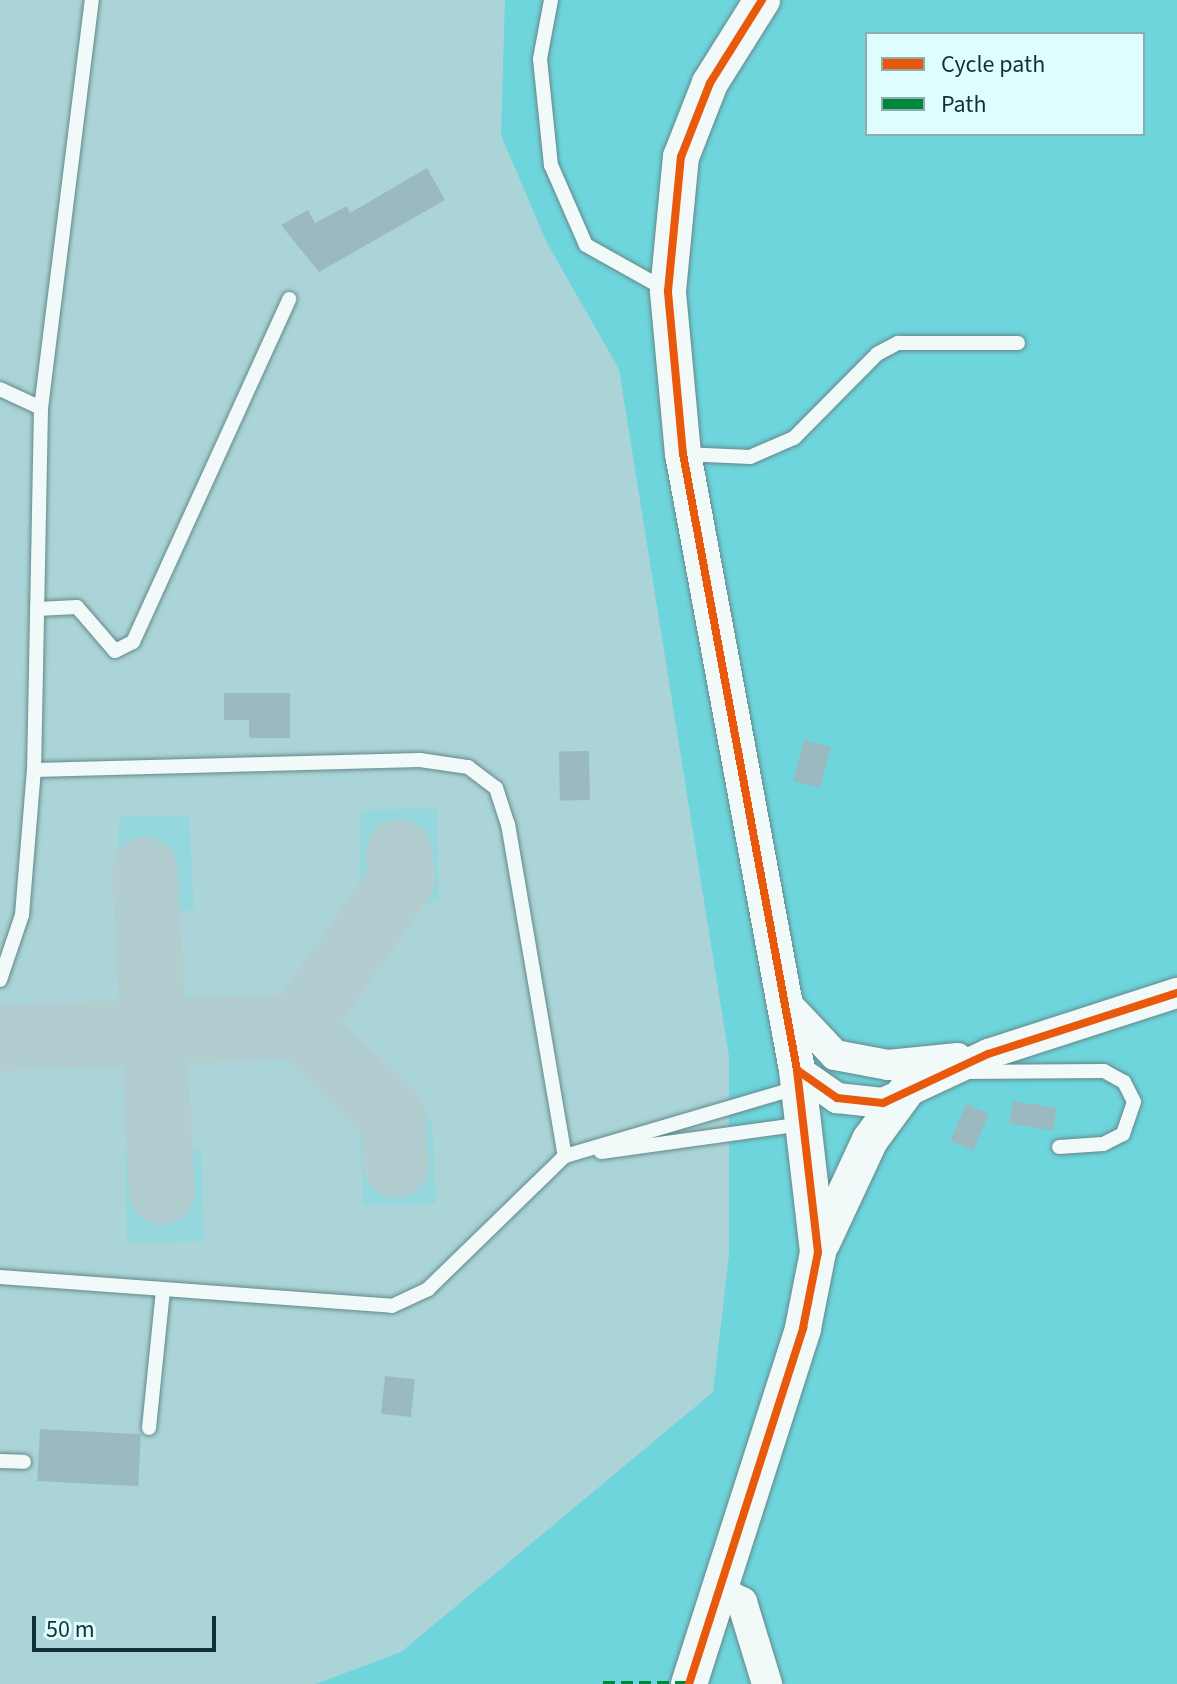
<!DOCTYPE html>
<style>
body{margin:0}
#map{position:relative;width:1177px;height:1684px;overflow:hidden;background:#aad4d7;font-family:"Source Sans 3",sans-serif}
div>[style]{position:absolute}
.built>*{inset:0;background:#94d8dd}
.green>*{inset:0;background:#6ed5dc}
.taxiway>*{height:66px;margin:-33px;padding:0 33px;transform-origin:33px;border-radius:33px;background:#b2cdcf}
.building>*{inset:0;background:#9bbac0;transform-origin:0 0}
.roads{filter:drop-shadow(0 0 2px #64888a) drop-shadow(0 0 2px #64888a)}
.service>*{height:14px;margin:-7px;padding:0 7px;transform-origin:7px;border-radius:7px;background:#f2f9f9}
.minor>*{height:30px;margin:-15px;padding:0 15px;transform-origin:15px;border-radius:15px;background:#f2f9f9}
.tertiary>*{height:36px;margin:-18px;padding:0 18px;transform-origin:18px;border-radius:18px;background:#f2f9f9}
.quiet>*{height:6px;margin-top:-3px;transform-origin:0;background:repeating-linear-gradient(90deg,#00873e 0 12px,transparent 0 18px)}
.cycleway>*{height:8px;margin:-4px;padding:0 4px;transform-origin:4px;border-radius:4px;background:#e8590c}
span{translate:-50% -50%;white-space:nowrap;text-align:center;line-height:1.15;-webkit-text-stroke:7px #dffdfe;paint-order:stroke}
.legend{position:absolute;left:865px;top:32px;width:280px;height:104px;box-sizing:border-box;background:#dffdfe;border:2px solid #8dacae;margin:0;padding:10px 14px;list-style:none;font-size:24px;color:#113235}
.legend li{display:flex;align-items:center;gap:16px;height:40px}
.legend b{width:40px;border:2px solid #8dacae}
.scale{position:absolute;left:32px;top:1616px;width:184px;height:36px;box-sizing:border-box;border:4px solid #113235;border-top:0;padding-left:10px;font-size:24px;line-height:28px;white-space:nowrap;color:#113235;-webkit-text-stroke:6px #dffdfe;paint-order:stroke}
</style>
<div id="map">
<div class="built">
<div style="clip-path:polygon(437px 808px,439px 902px,418px 903px,334px 1003px,336px 1043px,432px 1121px,436px 1203px,363px 1206px,359px 1107px,300px 1049px,193px 1057px,176px 1068px,178px 1150px,201px 1150px,204px 1241px,127px 1243px,125px 1152px,150px 1151px,146px 1078px,111px 1051px,0 1054px,0 1012px,111px 1013px,138px 985px,134px 919px,118px 901px,119px 817px,189px 817px,194px 909px,174px 912px,179px 990px,203px 1006px,297px 1000px,360px 915px,361px 810px)"></div>
</div>
<div class="green">
<div style="clip-path:polygon(evenodd,505px 0,1177px 0,1177px 1684px,316px 1684px,401px 1652px,713px 1392px,729px 1255px,729px 1057px,619px 369px,547px 243px,501px 135px,505px 0,867px 34px,1143px 34px,1143px 134px,867px 134px,867px 34px)"></div>
</div>
<div class="taxiway">
<div style="left:145px;top:870px;width:322px;rotate:87deg"></div>
<div style="left:299px;top:1026px;width:179px;rotate:-55deg"></div>
<div style="left:402px;top:879px;width:27px;rotate:-96deg"></div>
<div style="left:0;top:1038px;width:299px;rotate:-2.3deg"></div>
<div style="left:299px;top:1026px;width:130px;rotate:43.8deg"></div>
<div style="left:393px;top:1116px;width:49px;rotate:86.5deg"></div>
</div>
<div class="building">
<div style="clip-path:polygon(427px 168px,445px 200px,319px 272px,281px 225px,308px 210px,315px 223px,347px 206px,350px 213px)"></div>
<div style="clip-path:polygon(224px 693px,290px 693px,290px 738px,249px 738px,249px 720px,224px 720px)"></div>
<div style="left:804px;top:740px;width:28px;height:42px;rotate:15deg"></div>
<div style="left:589px;top:751px;width:49px;height:30px;rotate:89deg"></div>
<div style="left:1013px;top:1101px;width:44px;height:23px;rotate:9deg"></div>
<div style="left:966px;top:1104px;width:25px;height:40px;rotate:23deg"></div>
<div style="left:385px;top:1376px;width:30px;height:38px;rotate:6deg"></div>
<div style="left:40px;top:1429px;width:101px;height:52px;rotate:3deg"></div>
</div>
<div class="roads">
<div class="service">
<div style="left:551px;top:0;width:60px;rotate:100.6deg"></div>
<div style="left:540px;top:59px;width:107px;rotate:84.1deg"></div>
<div style="left:551px;top:165px;width:87px;rotate:66.4deg"></div>
<div style="left:586px;top:245px;width:94px;rotate:29.3deg"></div>
<div style="left:0;top:389px;width:45px;rotate:24.9deg"></div>
<div style="left:41px;top:408px;width:362px;rotate:91.1deg"></div>
<div style="left:34px;top:770px;width:386px;rotate:-1.5deg"></div>
<div style="left:420px;top:760px;width:49px;rotate:8.3deg"></div>
<div style="left:468px;top:767px;width:35px;rotate:37deg"></div>
<div style="left:496px;top:788px;width:38px;rotate:72deg"></div>
<div style="left:508px;top:824px;width:337px;rotate:80.3deg"></div>
<div style="left:41px;top:408px;width:411px;rotate:-82.9deg"></div>
<div style="left:684px;top:454px;width:66px;rotate:2.6deg"></div>
<div style="left:750px;top:457px;width:48px;rotate:-23.4deg"></div>
<div style="left:794px;top:438px;width:118px;rotate:-45.3deg"></div>
<div style="left:877px;top:354px;width:24px;rotate:-28deg"></div>
<div style="left:898px;top:343px;width:120px"></div>
<div style="left:37px;top:609px;width:40px;rotate:-2.9deg"></div>
<div style="left:77px;top:607px;width:58px;rotate:49.2deg"></div>
<div style="left:115px;top:651px;width:20px;rotate:-27deg"></div>
<div style="left:133px;top:642px;width:377px;rotate:-65.5deg"></div>
<div style="left:0;top:980px;width:69px;rotate:-71.3deg"></div>
<div style="left:22px;top:915px;width:145px;rotate:-85.3deg"></div>
<div style="left:958px;top:1072px;width:146px;rotate:-0.4deg"></div>
<div style="left:1104px;top:1071px;width:23px;rotate:29deg"></div>
<div style="left:1124px;top:1082px;width:22px;rotate:63deg"></div>
<div style="left:1134px;top:1102px;width:34px;rotate:109deg"></div>
<div style="left:1123px;top:1134px;width:22px;rotate:153deg"></div>
<div style="left:1103px;top:1144px;width:44px;rotate:176.1deg"></div>
<div style="left:601px;top:1152px;width:203px;rotate:-7.9deg"></div>
<div style="left:0;top:1277px;width:393px;rotate:4.2deg"></div>
<div style="left:392px;top:1306px;width:40px;rotate:-25deg"></div>
<div style="left:428px;top:1289px;width:191px;rotate:-44.2deg"></div>
<div style="left:565px;top:1156px;width:244px;rotate:-16.4deg"></div>
<div style="left:149px;top:1428px;width:139px;rotate:-84.2deg"></div>
<div style="left:0;top:1461px;width:24px;rotate:2deg"></div>
</div>
<div class="minor">
<div style="left:785px;top:1002px;width:73px;rotate:46.7deg"></div>
<div style="left:835px;top:1055px;width:54px;rotate:10.7deg"></div>
<div style="left:888px;top:1065px;width:70px;rotate:-5.7deg"></div>
<div style="left:797px;top:1070px;width:49px;rotate:35deg"></div>
<div style="left:837px;top:1098px;width:46px;rotate:6.2deg"></div>
<div style="left:883px;top:1103px;width:116px;rotate:-25deg"></div>
<div style="left:988px;top:1054px;width:199px;rotate:-17.9deg"></div>
<div style="left:720px;top:1591px;width:25px;rotate:27deg"></div>
<div style="left:742px;top:1602px;width:86px;rotate:73deg"></div>
</div>
<div class="tertiary">
<div style="left:822px;top:1243px;width:114px;rotate:-65deg"></div>
<div style="left:870px;top:1140px;width:61px;rotate:-53.7deg"></div>
<div style="left:689px;top:1684px;width:374px;rotate:-72.2deg"></div>
<div style="left:803px;top:1328px;width:77px;rotate:-78.8deg"></div>
<div style="left:818px;top:1252px;width:183px;rotate:-96.6deg"></div>
<div style="left:797px;top:1070px;width:626px;rotate:-100.48deg"></div>
<div style="left:683px;top:454px;width:164px;rotate:-95.3deg"></div>
<div style="left:668px;top:291px;width:135px;rotate:-84.5deg"></div>
<div style="left:681px;top:157px;width:79px;rotate:-68.6deg"></div>
<div style="left:710px;top:83px;width:98px;rotate:-57.9deg"></div>
</div>
</div>
<div class="quiet">
<div style="left:603px;top:1684px;width:86px"></div>
</div>
<div class="cycleway">
<div style="left:797px;top:1070px;width:49px;rotate:35deg"></div>
<div style="left:837px;top:1098px;width:46px;rotate:6.2deg"></div>
<div style="left:883px;top:1103px;width:116px;rotate:-25deg"></div>
<div style="left:988px;top:1054px;width:199px;rotate:-17.9deg"></div>
<div style="left:689px;top:1684px;width:374px;rotate:-72.2deg"></div>
<div style="left:803px;top:1328px;width:77px;rotate:-78.8deg"></div>
<div style="left:818px;top:1252px;width:183px;rotate:-96.6deg"></div>
<div style="left:797px;top:1070px;width:626px;rotate:-100.48deg"></div>
<div style="left:683px;top:454px;width:164px;rotate:-95.3deg"></div>
<div style="left:668px;top:291px;width:135px;rotate:-84.5deg"></div>
<div style="left:681px;top:157px;width:79px;rotate:-68.6deg"></div>
<div style="left:710px;top:83px;width:98px;rotate:-57.9deg"></div>
</div>
<ul class="legend">
<li><b style="height:10px;background:#e8590c"></b>Cycle path</li>
<li><b style="height:10px;background:#00873e"></b>Path</li>
</ul>
<div class="scale">50 m</div>
</div>
